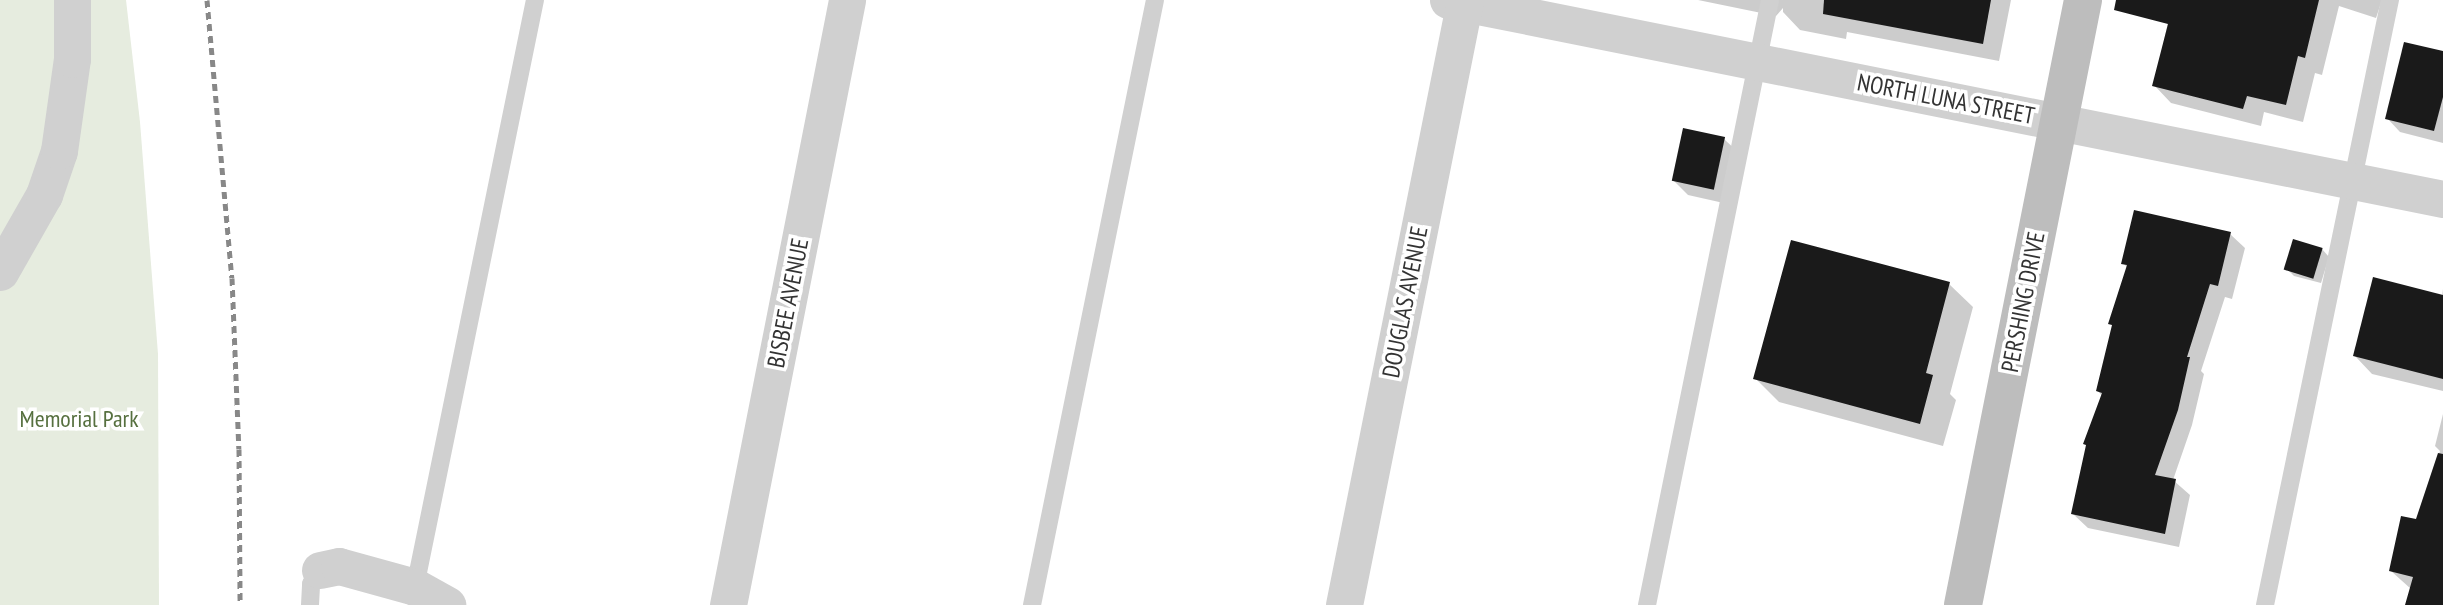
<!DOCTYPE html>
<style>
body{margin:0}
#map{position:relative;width:2443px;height:605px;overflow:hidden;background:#fff;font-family:"PT Sans Narrow",sans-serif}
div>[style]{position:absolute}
.green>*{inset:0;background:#e6ecdf}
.shadow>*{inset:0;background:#0003}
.building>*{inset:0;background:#1a1a1a;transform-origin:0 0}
.service>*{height:18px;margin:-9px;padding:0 9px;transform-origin:9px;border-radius:9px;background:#d0d0d0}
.minor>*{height:37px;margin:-18.5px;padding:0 18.5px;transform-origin:18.5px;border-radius:18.5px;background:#d0d0d0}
.secondary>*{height:38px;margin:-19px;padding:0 19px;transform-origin:19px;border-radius:19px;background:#bdbdbd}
.rail>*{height:5px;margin-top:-2.5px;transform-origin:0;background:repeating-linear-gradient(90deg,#888 0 7px,transparent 0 12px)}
span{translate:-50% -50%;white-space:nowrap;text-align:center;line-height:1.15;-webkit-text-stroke:7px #fff;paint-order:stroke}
.street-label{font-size:24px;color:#333}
.park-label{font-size:24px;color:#56703f}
</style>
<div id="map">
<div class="green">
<div style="clip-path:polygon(0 0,126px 0,140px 122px,158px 354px,159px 605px,0 605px)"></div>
</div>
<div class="shadow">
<div style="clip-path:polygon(1698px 0,2011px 0,1999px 61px,1847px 32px,1846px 39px,1800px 30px,1783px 12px,1783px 8px,1776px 16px)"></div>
<div style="clip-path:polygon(2173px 0,2382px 0,2376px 18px,2339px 6px,2322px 75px,2315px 73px,2303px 122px,2264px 112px,2261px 126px,2171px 103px,2154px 85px)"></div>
<div style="clip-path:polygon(2443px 53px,2443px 143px,2400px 132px,2387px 118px)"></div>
<div style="clip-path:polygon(1724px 139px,1739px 153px,1728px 204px,1688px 195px,1674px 181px)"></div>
<div style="clip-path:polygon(2230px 234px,2245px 248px,2232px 299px,2225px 297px,2201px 371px,2204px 374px,2192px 425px,2173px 480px,2190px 495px,2179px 547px,2088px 528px,2073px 514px,2102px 396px,2098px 391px,2113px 326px,2110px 323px,2128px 268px,2123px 263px)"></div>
<div style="clip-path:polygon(2322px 249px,2329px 257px,2321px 283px,2294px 276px,2287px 269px)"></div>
<div style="clip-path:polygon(1949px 284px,1973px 307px,1950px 394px,1956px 400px,1943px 446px,1779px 402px,1755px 378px)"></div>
<div style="clip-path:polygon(2443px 289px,2443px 391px,2372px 374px,2355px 356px,2442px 297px)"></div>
<div style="clip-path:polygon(2443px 414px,2443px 605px,2406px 605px,2411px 589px,2391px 571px,2417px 521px,2440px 451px,2435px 446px)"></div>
</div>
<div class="building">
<div style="clip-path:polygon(1824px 0,1991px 0,1983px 44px,1823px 14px)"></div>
<div style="clip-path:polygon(2116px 0,2319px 0,2305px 58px,2298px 56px,2286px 105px,2247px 96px,2243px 109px,2152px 86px,2168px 24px,2114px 10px)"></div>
<div style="clip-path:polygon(2404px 42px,2443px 51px,2443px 97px,2434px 131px,2385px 119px)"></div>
<div style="left:1683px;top:128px;width:43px;height:54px;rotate:12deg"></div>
<div style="clip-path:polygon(2134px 210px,2231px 232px,2218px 286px,2210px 284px,2187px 357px,2190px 357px,2178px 410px,2155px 475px,2176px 479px,2165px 534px,2071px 514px,2086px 445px,2083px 444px,2102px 393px,2096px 391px,2112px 325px,2108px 324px,2127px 265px,2121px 264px)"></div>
<div style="left:2293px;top:239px;width:31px;height:32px;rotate:17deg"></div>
<div style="clip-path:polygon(1791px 240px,1950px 282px,1926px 373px,1933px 375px,1920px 424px,1753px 379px)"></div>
<div style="clip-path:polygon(2373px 277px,2443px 295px,2443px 379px,2353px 356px)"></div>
<div style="clip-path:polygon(2438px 453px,2443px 454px,2443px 605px,2405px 605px,2413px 577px,2389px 571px,2401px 516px,2416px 519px)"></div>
</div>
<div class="service">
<div style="left:415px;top:587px;width:599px;rotate:-78.45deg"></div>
<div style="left:310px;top:605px;width:21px;rotate:-87deg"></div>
<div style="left:311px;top:584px;width:17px;rotate:-57deg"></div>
<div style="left:1032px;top:605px;width:617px;rotate:-78.51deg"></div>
<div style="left:1647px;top:605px;width:617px;rotate:-78.51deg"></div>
<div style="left:2265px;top:605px;width:618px;rotate:-78.33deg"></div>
</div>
<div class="minor">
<div style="left:1448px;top:0;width:1015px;rotate:11.31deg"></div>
<div style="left:0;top:272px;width:89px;rotate:-60.3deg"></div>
<div style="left:44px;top:195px;width:46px;rotate:-71.2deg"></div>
<div style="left:59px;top:151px;width:93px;rotate:-82deg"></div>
<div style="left:72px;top:59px;width:59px;rotate:-90deg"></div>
<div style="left:320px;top:570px;width:19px;rotate:-12deg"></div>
<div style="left:339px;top:566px;width:79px;rotate:15.4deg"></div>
<div style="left:415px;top:587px;width:37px;rotate:29deg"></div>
<div style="left:728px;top:605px;width:617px;rotate:-78.87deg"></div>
<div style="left:1344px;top:605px;width:617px;rotate:-78.69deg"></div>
</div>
<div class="secondary">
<div style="left:1963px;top:605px;width:617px;rotate:-78.78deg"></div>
</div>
<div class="rail">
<div style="left:207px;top:0;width:279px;rotate:84.9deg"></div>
<div style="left:232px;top:278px;width:171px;rotate:87.7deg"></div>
<div style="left:239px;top:449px;width:156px;rotate:89.6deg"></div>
</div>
<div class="street-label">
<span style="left:1946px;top:99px;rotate:11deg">NORTH LUNA STREET</span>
<span style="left:1405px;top:302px;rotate:-79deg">DOUGLAS AVENUE</span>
<span style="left:2023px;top:302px;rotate:-79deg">PERSHING DRIVE</span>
<span style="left:788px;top:303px;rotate:-79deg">BISBEE AVENUE</span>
</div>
<div class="park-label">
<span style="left:79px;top:419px">Memorial Park</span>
</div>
</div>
